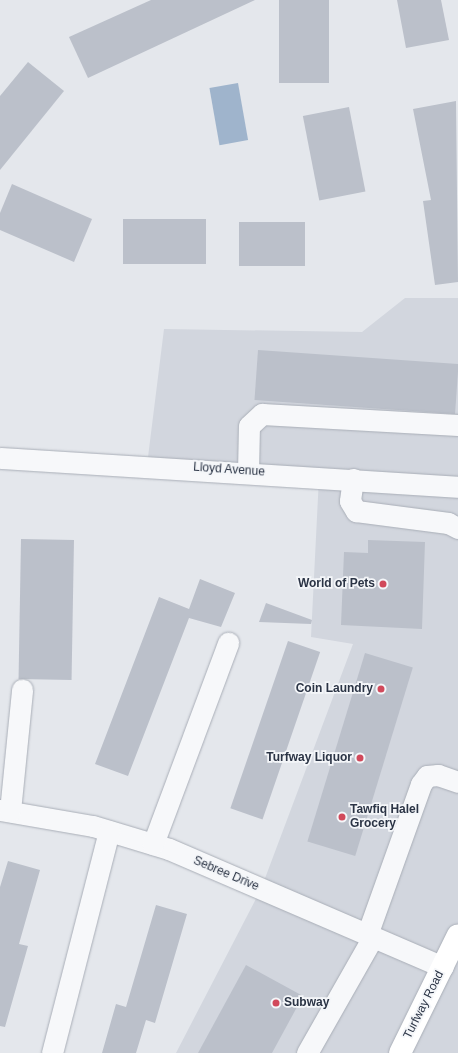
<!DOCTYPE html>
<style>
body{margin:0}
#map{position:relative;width:458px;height:1053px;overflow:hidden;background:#e4e7ec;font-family:Helvetica,sans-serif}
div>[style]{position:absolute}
.built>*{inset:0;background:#d2d6de}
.water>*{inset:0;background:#9fb4cc;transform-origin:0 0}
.building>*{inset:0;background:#bbc0ca;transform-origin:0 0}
.roads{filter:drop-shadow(0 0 1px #a9aeb7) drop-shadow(0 0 1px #a9aeb7)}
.minor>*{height:21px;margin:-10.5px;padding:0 10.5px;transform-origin:10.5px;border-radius:10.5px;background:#f7f8fa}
.major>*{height:22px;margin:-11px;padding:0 11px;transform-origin:11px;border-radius:11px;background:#fff}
.dots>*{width:11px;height:11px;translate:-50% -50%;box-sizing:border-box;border:2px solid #f4f6f9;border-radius:50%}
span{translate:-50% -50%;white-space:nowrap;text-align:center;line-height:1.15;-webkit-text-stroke:3.5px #f4f6f9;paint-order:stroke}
.street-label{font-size:12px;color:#2b3445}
.poi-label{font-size:12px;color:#2b3445;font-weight:700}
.right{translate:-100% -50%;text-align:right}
.left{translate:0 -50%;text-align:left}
</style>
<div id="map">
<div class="built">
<div style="clip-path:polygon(405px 298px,458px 298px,458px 1053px,176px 1053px,261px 889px,353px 644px,311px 637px,319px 477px,147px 465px,164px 329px,362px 332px)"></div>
</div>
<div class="water">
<div style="left:238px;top:83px;width:58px;height:29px;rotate:80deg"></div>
</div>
<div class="building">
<div style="clip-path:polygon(151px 0,255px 0,88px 78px,69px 37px)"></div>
<div style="left:279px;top:0;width:50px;height:83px"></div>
<div style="clip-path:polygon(397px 0,441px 0,449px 40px,406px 48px)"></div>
<div style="clip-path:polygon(28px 62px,64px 91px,0 170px,0 96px)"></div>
<div style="clip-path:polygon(456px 101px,458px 282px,435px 285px,423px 201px,431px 200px,413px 109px)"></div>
<div style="left:349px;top:107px;width:86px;height:47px;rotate:79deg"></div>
<div style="clip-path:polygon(12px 184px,92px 219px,74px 262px,0 230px,0 213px)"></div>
<div style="left:123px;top:219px;width:83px;height:45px"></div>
<div style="left:239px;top:222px;width:66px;height:44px"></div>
<div style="left:258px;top:350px;width:201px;height:50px;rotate:4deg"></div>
<div style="left:21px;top:539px;width:53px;height:140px;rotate:1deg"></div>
<div style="clip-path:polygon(368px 540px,425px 542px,422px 629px,341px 625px,344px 552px,368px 553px)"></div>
<div style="clip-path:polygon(200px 579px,235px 593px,221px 627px,189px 618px,128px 776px,95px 764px,159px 597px,189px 609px)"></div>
<div style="clip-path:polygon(266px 603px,312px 620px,311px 624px,259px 622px)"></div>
<div style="left:288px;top:641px;width:34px;height:177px;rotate:19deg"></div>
<div style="left:365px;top:653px;width:50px;height:197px;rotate:17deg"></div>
<div style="clip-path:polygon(8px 861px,40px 870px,19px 944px,28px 946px,5px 1027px,0 1026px,0 887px)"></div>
<div style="clip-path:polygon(156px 905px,187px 914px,155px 1023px,146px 1020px,136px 1053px,102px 1053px,116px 1004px,126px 1007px)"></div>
<div style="clip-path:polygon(246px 965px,303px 996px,272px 1053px,198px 1053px)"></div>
</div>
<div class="roads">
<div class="minor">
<div style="left:0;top:458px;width:459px;rotate:3.6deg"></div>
<div style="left:248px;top:472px;width:46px;rotate:-88.8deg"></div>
<div style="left:249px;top:426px;width:18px;rotate:-43deg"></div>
<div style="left:262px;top:414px;width:196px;rotate:3.2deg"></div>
<div style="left:353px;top:479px;width:22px;rotate:98deg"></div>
<div style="left:350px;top:501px;width:12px;rotate:59deg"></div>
<div style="left:356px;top:511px;width:93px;rotate:7.4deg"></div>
<div style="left:448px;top:523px;width:11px;rotate:27deg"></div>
<div style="left:0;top:810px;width:94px;rotate:9.8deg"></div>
<div style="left:93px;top:826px;width:79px;rotate:16.8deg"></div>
<div style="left:169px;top:849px;width:298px;rotate:23.3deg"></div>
<div style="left:10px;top:811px;width:122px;rotate:-84.3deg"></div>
<div style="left:153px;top:844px;width:215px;rotate:-69.5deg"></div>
<div style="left:367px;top:935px;width:160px;rotate:-70.3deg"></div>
<div style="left:421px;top:784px;width:10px;rotate:-53deg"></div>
<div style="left:427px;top:776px;width:11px;rotate:-5deg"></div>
<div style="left:438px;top:775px;width:21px;rotate:19deg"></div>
<div style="left:52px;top:1053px;width:229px;rotate:-75.6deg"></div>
<div style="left:307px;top:1053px;width:133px;rotate:-60.4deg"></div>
</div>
<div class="major">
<div style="left:400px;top:1053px;width:131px;rotate:-63.8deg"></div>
</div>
</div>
<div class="dots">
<div style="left:383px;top:584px;background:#d1495b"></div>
<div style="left:381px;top:689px;background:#d1495b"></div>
<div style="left:360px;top:758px;background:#d1495b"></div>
<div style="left:342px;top:817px;background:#d1495b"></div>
<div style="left:276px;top:1003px;background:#d1495b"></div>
</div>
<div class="street-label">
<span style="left:229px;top:470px;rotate:4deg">Lloyd Avenue</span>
<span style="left:226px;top:874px;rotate:23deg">Sebree Drive</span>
<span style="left:424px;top:1005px;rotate:-63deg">Turfway Road</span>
</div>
<div class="poi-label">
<span class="right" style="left:375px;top:584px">World of Pets</span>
<span class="right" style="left:373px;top:689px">Coin Laundry</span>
<span class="right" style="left:352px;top:758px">Turfway Liquor</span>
<span class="left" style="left:350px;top:817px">Tawfiq Halel<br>Grocery</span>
<span class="left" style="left:284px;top:1003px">Subway</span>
</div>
</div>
